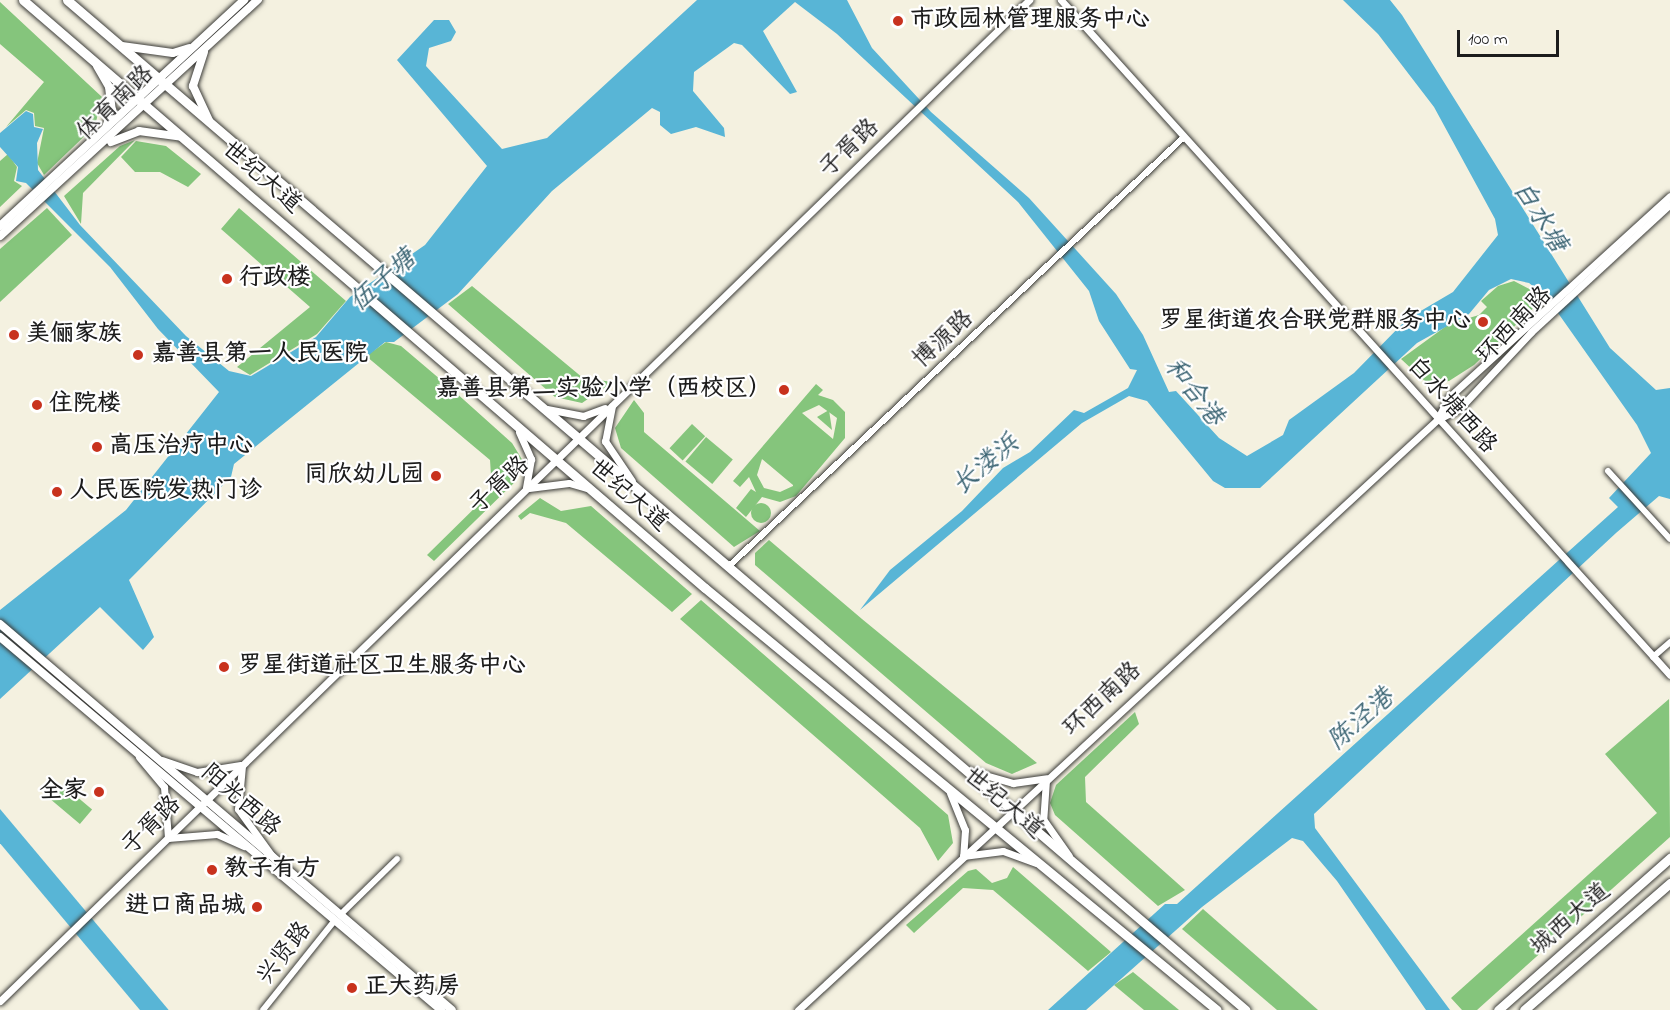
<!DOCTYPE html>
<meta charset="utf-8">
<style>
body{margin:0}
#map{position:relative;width:1670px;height:1010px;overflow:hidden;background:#f4f1e0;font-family:"Indie Flower","LXGW WenKai TC",sans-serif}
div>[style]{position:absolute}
.green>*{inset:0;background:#85c57c;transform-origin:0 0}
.round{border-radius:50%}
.water>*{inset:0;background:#58b5d6;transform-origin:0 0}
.roads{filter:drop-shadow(0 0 2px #3c3c39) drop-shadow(0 0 2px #3c3c39)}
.minor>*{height:6px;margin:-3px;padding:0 3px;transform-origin:3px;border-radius:3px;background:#fff}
.tertiary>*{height:7px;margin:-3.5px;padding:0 3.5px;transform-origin:3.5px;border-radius:3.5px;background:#fff}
.secondary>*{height:8px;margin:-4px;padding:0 4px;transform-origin:4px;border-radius:4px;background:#fff}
.primary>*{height:9px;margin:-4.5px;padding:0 4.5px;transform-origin:4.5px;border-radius:4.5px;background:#fff}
.dots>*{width:16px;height:16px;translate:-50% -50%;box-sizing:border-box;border:3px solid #fff;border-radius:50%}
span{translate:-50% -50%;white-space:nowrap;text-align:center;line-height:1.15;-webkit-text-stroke:4.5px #fff;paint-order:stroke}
.poi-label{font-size:24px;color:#1c1c1c;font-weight:700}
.left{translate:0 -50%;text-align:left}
.right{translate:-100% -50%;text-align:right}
.street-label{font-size:24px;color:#1c1c1c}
.water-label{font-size:26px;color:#376170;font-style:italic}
.scale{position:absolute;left:1457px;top:30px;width:102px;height:27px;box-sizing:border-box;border:3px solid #1c1c1c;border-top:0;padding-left:8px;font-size:18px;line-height:21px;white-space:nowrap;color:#1c1c1c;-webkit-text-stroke:4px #fff;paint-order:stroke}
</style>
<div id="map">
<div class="green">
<div style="clip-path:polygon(0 2px,102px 97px,95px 126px,44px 175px,37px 163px,44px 128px,35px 126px,34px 113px,26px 110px,6px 127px,44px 82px,0 44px)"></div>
<div style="clip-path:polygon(135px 140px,83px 193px,81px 224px,64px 196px,120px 146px)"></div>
<div style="clip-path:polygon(136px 141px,166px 146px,201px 174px,188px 187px,160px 172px,135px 172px,121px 157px)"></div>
<div style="clip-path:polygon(8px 154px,17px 167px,14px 181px,22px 186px,0 207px,0 161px)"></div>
<div style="clip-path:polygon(47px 208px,72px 235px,0 302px,0 249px)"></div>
<div style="clip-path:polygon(239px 208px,346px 301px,317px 334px,250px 375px,237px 367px,310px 307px,221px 229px)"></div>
<div style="clip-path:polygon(1514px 281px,1545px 297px,1474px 365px,1449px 381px,1428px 384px,1401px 359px,1449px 324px,1479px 315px,1487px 307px,1481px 301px,1498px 286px)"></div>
<div style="clip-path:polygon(472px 286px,583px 378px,613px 382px,582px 403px,555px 397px,448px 304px)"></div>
<div style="clip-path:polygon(386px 342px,401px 346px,454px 391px,512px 443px,523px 461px,516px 481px,434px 561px,427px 555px,492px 491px,490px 460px,366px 356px)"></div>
<div style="clip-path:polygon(evenodd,816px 384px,823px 390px,818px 395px,833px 400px,845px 412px,845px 438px,796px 496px,780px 502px,762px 497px,746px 517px,736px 508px,751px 489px,756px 492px,749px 477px,740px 487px,733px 481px,816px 384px,819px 405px,837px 418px,833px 439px,802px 413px,819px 405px,816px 384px,762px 459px,793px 485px,793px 486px,780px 492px,764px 488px,757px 475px,762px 459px)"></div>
<div style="clip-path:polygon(634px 400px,644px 413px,644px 432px,760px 531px,734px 547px,621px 448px,615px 428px)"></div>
<div style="clip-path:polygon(829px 410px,832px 430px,817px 417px)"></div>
<div style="left:692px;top:424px;width:18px;height:33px;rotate:43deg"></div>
<div style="left:706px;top:437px;width:35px;height:32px;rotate:40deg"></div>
<div style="clip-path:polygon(540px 498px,561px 511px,591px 506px,692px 594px,672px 612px,566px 523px,530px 513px,521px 520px,518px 516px)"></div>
<div class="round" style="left:751px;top:503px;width:20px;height:20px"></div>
<div style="clip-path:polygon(769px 540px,862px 619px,1037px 763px,1012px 774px,986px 763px,755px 565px,755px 553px)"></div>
<div style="clip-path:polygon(701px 600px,948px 815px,953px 843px,938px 861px,920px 828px,680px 619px)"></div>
<div style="clip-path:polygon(1669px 699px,1670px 837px,1477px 1010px,1462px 1010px,1451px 998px,1657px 813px,1605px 754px)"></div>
<div style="clip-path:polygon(1135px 712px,1139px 724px,1085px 777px,1086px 802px,1185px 890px,1158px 906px,1055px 815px,1050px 803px,1056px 785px)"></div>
<div style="left:63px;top:785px;width:38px;height:19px;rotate:40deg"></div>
<div style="clip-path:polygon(1013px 867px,1111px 952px,1088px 971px,993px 890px,963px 888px,914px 933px,906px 925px,968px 871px,976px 869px,992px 883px,1007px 878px)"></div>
<div style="clip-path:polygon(1203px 909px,1318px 1010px,1277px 1010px,1182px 929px)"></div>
<div style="clip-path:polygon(1133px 972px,1179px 1010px,1144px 1010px,1114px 985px)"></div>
</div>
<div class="water">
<div style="clip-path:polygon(697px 0,847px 0,872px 48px,931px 112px,1029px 198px,1116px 294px,1143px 335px,1169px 392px,1176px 391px,1219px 438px,1247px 456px,1283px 435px,1289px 420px,1354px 373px,1407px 319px,1453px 292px,1498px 235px,1495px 219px,1434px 107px,1378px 34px,1343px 0,1390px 0,1402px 15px,1610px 348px,1656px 390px,1670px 388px,1670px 499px,1659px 496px,1616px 533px,1314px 814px,1315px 828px,1450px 1010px,1426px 1010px,1337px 881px,1303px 841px,1292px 838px,1202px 907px,1086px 1010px,1048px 1010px,1165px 904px,1177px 904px,1618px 507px,1609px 498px,1651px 453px,1637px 425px,1546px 296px,1529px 283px,1511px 279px,1489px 290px,1469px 314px,1417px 343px,1260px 488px,1225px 488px,1213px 481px,1147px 401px,1129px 396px,1082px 423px,860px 610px,890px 570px,962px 511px,1003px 468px,1030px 452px,1074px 410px,1084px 413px,1128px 388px,1137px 370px,1130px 369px,1099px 321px,1089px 291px,1018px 202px,837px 34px,795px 2px,763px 31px,797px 92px,790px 94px,742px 45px,734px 43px,694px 72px,693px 91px,724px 128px,725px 137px,696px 127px,671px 134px,660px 125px,660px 112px,652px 108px,552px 191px,458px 294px,394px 342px,385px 342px,234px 464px,231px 477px,129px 580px,154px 637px,143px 650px,100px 607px,0 699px,0 610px,126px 510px,219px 392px,158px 329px,110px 267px,26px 183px,16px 181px,18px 167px,0 147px,0 133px,26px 111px,33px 114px,34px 127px,43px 129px,37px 143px,38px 170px,80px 225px,186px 336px,229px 371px,251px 376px,316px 337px,350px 297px,425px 245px,487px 166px,397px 60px,434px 20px,449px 20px,456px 32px,451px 41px,429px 48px,426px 66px,502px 149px,547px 138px)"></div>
<div style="left:0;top:809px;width:264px;height:22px;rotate:50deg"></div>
</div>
<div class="roads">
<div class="minor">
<div style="left:1608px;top:471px;width:92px;rotate:47.6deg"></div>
<div style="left:728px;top:567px;width:627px;rotate:-43.32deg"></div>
<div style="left:1653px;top:657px;width:23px;rotate:-41deg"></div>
<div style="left:340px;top:915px;width:80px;rotate:-44.5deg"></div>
<div style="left:263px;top:1010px;width:115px;rotate:-51.3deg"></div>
</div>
<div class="tertiary">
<div style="left:1061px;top:0;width:909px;rotate:47.94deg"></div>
<div style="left:612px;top:406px;width:36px;rotate:101deg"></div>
<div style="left:605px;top:441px;width:48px;rotate:56deg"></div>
<div style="left:547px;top:409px;width:37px;rotate:11deg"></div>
<div style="left:583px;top:416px;width:23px;rotate:-20deg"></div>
<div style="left:1437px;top:420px;width:25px;rotate:-63deg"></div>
<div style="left:1448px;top:398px;width:300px;rotate:-42.3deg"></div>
<div style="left:519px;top:432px;width:30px;rotate:66deg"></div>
<div style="left:531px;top:459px;width:29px;rotate:100deg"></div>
<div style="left:529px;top:488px;width:40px;rotate:-7.1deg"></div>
<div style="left:569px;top:483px;width:18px;rotate:16deg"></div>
<div style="left:139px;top:757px;width:39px;rotate:50deg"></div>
<div style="left:164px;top:787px;width:51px;rotate:85.5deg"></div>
<div style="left:162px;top:760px;width:37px;rotate:19deg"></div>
<div style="left:197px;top:772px;width:44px;rotate:-9.2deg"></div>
<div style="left:242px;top:766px;width:43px;rotate:95.3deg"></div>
<div style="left:238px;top:809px;width:58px;rotate:54.1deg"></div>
<div style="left:971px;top:771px;width:44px;rotate:15.9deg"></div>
<div style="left:1013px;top:783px;width:34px;rotate:-8deg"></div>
<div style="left:1046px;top:780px;width:39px;rotate:94deg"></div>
<div style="left:1043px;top:819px;width:45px;rotate:54.9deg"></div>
<div style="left:950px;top:793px;width:40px;rotate:68deg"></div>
<div style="left:965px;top:830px;width:26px;rotate:94deg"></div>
<div style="left:168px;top:838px;width:49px;rotate:-4.7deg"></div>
<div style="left:217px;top:834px;width:30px;rotate:24deg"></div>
<div style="left:963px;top:856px;width:40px;rotate:-7.1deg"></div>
<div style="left:1003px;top:851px;width:35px;rotate:20deg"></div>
<div style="left:0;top:1001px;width:1436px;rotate:-44.21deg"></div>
<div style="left:798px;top:1010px;width:870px;rotate:-42.72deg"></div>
<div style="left:1437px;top:420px;width:26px;rotate:-28deg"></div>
<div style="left:1460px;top:408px;width:104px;rotate:-46.9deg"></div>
<div style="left:1531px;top:332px;width:189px;rotate:-42.6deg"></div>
</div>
<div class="secondary">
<div style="left:122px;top:46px;width:51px;rotate:7.8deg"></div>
<div style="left:173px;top:53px;width:17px;rotate:-17deg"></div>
<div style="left:204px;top:52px;width:36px;rotate:108deg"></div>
<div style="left:193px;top:86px;width:38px;rotate:65deg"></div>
<div style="left:97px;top:66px;width:24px;rotate:60deg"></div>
<div style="left:109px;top:87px;width:23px;rotate:83deg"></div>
<div style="left:112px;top:110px;width:18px;rotate:109deg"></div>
<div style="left:111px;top:142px;width:30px;rotate:-21deg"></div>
<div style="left:139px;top:131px;width:43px;rotate:7.9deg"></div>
<div style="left:0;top:226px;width:333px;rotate:-42.8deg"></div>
<div style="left:0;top:236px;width:350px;rotate:-42.5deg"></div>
<div style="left:0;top:624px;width:594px;rotate:40.5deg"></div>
<div style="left:0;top:637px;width:578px;rotate:40.22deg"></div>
</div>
<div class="primary">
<div style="left:23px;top:0;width:900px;rotate:40.77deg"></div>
<div style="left:705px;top:588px;width:663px;rotate:39.5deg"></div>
<div style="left:67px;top:0;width:1552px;rotate:40.59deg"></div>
<div style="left:1498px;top:1010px;width:230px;rotate:-41.5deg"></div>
<div style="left:1524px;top:1010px;width:194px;rotate:-41deg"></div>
</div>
</div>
<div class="dots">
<div style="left:898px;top:21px;background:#c8321e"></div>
<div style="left:227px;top:279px;background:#c8321e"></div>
<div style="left:1483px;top:322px;background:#c8321e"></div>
<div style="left:14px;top:335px;background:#c8321e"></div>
<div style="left:138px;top:355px;background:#c8321e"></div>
<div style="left:784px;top:390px;background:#c8321e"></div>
<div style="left:37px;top:405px;background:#c8321e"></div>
<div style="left:97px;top:447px;background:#c8321e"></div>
<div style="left:436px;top:476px;background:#c8321e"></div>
<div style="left:57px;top:492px;background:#c8321e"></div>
<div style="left:224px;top:667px;background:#c8321e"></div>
<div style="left:99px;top:792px;background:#c8321e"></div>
<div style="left:212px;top:870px;background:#c8321e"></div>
<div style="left:257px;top:907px;background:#c8321e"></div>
<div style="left:352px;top:988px;background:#c8321e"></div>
</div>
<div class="poi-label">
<span class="left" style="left:910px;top:21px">市政园林管理服务中心</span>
<span class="left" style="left:239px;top:279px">行政楼</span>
<span class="right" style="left:1471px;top:322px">罗星街道农合联党群服务中心</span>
<span class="left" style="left:26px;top:335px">美俪家族</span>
<span class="left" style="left:152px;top:355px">嘉善县第一人民医院</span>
<span class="right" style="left:772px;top:390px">嘉善县第二实验小学（西校区）</span>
<span class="left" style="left:49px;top:405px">住院楼</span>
<span class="left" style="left:109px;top:447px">高压治疗中心</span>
<span class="right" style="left:424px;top:476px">同欣幼儿园</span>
<span class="left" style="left:70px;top:492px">人民医院发热门诊</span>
<span class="left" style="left:238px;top:667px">罗星街道社区卫生服务中心</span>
<span class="right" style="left:87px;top:792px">全家</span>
<span class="left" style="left:224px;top:870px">教子有方</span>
<span class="right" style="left:245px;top:907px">进口商品城</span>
<span class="left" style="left:364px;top:988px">正大药房</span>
</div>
<div class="street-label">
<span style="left:116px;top:104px;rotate:-44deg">体育南路</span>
<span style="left:850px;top:149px;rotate:-44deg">子胥路</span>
<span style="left:261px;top:178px;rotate:41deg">世纪大道</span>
<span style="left:1515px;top:326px;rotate:-46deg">环西南路</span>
<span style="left:944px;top:340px;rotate:-43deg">博源路</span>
<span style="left:1451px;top:406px;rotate:48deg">白水塘西路</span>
<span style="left:500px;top:486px;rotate:-43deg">子胥路</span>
<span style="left:628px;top:496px;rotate:41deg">世纪大道</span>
<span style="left:1103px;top:700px;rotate:-43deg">环西南路</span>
<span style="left:240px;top:801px;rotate:41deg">阳光西路</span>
<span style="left:1003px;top:804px;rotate:40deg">世纪大道</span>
<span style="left:152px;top:826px;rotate:-45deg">子胥路</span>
<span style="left:1571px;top:920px;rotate:-41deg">城西大道</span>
<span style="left:285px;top:954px;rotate:-52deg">兴贤路</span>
</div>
<div class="water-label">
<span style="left:1538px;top:218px;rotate:58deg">白水塘</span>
<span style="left:384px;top:282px;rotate:-41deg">伍子塘</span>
<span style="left:1192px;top:393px;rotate:52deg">和合港</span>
<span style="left:987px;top:466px;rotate:-40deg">长溇浜</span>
<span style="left:1362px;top:721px;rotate:-41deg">陈泾港</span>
</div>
<div class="scale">100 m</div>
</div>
